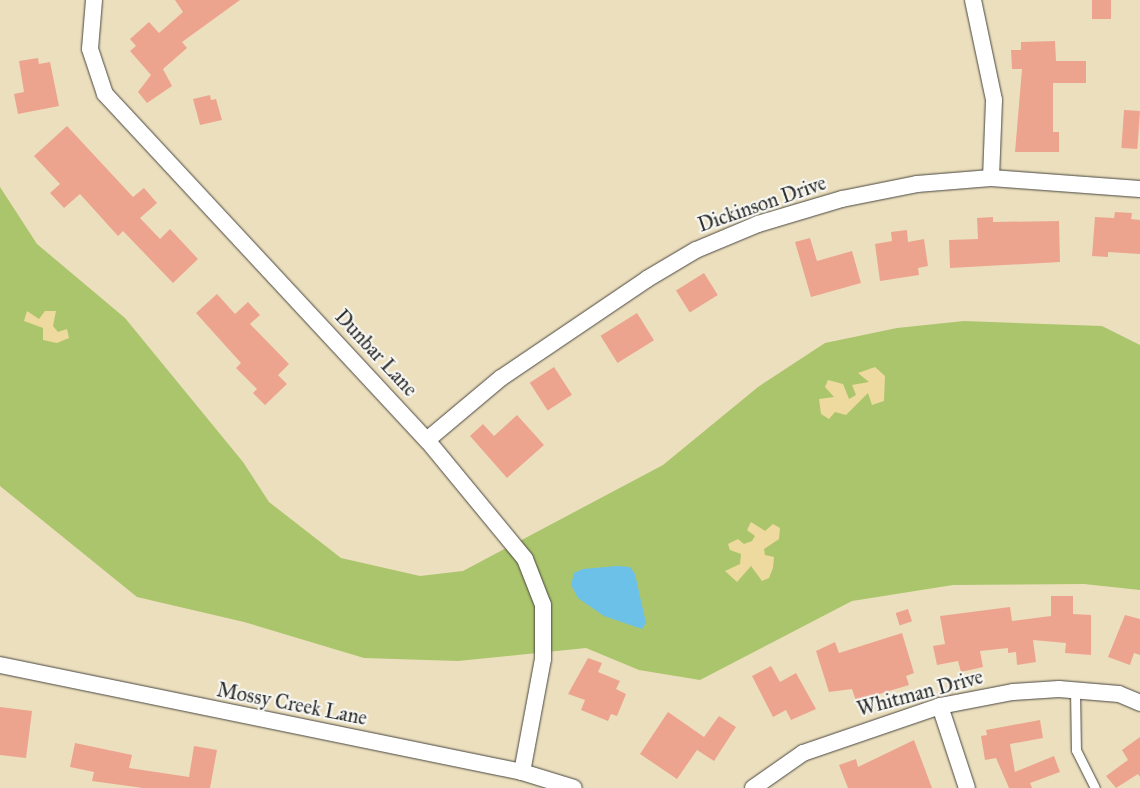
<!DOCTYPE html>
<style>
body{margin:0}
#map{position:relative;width:1140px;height:788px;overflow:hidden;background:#ecdfbd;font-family:"IM FELL Great Primer",serif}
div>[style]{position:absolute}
.green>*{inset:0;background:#abc56c}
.sand>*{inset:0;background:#eeda9e}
.water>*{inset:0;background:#6cc1e9}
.building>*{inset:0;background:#eda48f;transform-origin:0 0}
.roads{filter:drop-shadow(0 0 1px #484641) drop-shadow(0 0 1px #484641)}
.lane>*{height:9px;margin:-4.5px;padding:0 4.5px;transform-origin:4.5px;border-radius:4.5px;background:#fff}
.street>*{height:16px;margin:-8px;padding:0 8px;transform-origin:8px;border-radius:8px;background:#fff}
span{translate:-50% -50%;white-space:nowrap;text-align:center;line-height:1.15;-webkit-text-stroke:4.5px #f6f6f2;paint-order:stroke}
.street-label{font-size:20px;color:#2b2b2b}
</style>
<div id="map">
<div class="green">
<div style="clip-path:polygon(0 187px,37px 244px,125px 318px,243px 462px,269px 502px,341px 558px,420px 576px,463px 571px,663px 465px,758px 387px,825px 343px,897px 328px,964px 321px,1102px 326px,1140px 345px,1140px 590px,1084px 584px,953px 585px,852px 601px,700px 680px,639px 670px,586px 648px,458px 661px,364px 658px,244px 622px,137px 597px,0 486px)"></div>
</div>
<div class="sand">
<div style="clip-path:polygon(27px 311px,39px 319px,45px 311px,56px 311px,53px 326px,58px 332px,67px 329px,69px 338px,57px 343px,43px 340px,43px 328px,24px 321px)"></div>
<div style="clip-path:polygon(875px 367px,885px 376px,884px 401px,872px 405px,868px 393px,846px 415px,835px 412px,829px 419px,821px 414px,819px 399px,834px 397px,825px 387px,828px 380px,843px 384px,849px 399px,856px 395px,852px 385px,869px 382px,858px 373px)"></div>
<div style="clip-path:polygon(751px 522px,765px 531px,773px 524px,780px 528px,779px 539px,764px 549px,765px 555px,774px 557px,773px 568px,769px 578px,762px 581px,751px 566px,737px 582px,725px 571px,740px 564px,741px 554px,730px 550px,728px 544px,738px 539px,744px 544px,752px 541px,755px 536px,747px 530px)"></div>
</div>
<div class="water">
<div style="clip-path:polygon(617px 566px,630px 567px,635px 574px,646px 623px,642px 629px,604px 616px,578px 598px,571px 585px,574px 573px,583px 569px)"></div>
</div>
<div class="building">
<div style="clip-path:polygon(175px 0,240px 0,182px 42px,187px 48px,163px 69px,172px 86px,147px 103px,138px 92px,151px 75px,130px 51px,136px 46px,130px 39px,149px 22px,159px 33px,183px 12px)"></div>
<div style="left:1092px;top:0;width:19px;height:19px"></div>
<div style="clip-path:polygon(1055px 41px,1056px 61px,1086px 61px,1086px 83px,1053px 83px,1053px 132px,1059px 132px,1059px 152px,1015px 152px,1022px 69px,1012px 69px,1011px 50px,1021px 50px,1021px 42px)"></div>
<div style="clip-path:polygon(38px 58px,39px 64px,50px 62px,59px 106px,18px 114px,14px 94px,24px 92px,19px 61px)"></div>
<div style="clip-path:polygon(210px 95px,211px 100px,216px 99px,222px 120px,200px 125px,193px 99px)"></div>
<div style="left:1124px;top:110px;width:16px;height:38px;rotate:4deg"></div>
<div style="clip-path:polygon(67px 126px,133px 197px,144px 188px,157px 203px,140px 218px,160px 239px,170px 229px,198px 259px,173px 283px,123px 231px,118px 236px,80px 194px,64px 208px,50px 193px,60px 184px,34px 156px)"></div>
<div style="clip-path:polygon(1115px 212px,1132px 213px,1131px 219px,1140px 220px,1140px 254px,1108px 252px,1108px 257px,1092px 256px,1095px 217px,1114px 218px)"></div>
<div style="clip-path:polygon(993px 217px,993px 222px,1059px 221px,1060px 262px,950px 268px,949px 240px,978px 239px,977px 218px)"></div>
<div style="clip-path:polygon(907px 230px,908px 242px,924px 239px,928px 266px,918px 268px,919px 275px,880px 281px,875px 244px,892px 241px,891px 232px)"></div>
<div style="clip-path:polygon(810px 238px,817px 261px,852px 251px,861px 283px,811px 297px,795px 242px)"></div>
<div style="left:704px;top:273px;width:26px;height:33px;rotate:58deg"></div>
<div style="clip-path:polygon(217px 294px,235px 314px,248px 302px,260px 315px,250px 324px,289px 364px,278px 375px,287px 384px,265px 405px,253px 393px,257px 389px,236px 368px,241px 363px,196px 313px)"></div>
<div style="left:637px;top:313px;width:32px;height:43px;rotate:58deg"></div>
<div style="left:554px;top:367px;width:33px;height:29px;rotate:57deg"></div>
<div style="clip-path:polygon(517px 415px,544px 445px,507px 478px,470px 436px,483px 424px,494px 436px)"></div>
<div style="clip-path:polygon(1051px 596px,1073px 596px,1073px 614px,1091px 615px,1091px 655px,1065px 653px,1066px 643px,1033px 640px,1036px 662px,1017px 665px,1016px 652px,1008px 653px,1008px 648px,980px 651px,983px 667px,961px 672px,958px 661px,937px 665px,933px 646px,945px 644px,940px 616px,1010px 607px,1012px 621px,1051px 616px)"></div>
<div style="left:908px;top:609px;width:13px;height:13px;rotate:72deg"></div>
<div style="clip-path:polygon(1125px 615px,1140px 619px,1140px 655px,1134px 653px,1130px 665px,1108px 657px)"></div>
<div style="clip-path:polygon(902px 633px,914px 673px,906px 676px,909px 685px,856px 701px,852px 689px,829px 692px,816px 651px,835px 642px,839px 653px)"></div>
<div style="clip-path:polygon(588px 658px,602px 663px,598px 672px,620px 681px,616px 689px,626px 694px,617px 716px,611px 714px,608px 721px,581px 710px,585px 700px,568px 694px)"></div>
<div style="clip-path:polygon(771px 666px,780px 682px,796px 673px,816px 709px,791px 720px,786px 710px,773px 717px,752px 676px)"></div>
<div style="clip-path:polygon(0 707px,32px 711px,26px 758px,0 755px)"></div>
<div style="clip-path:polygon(668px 712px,704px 737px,719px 716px,736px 727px,714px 761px,697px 750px,677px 779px,640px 754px)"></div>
<div style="clip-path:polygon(1040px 720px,1043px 738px,1010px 744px,1015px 772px,1054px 756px,1060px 772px,1030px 783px,1032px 788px,1009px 788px,996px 758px,985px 760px,981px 736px,987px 735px,986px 730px)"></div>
<div style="clip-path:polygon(1140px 737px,1140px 777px,1138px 774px,1116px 788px,1106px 776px,1128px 760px,1122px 750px)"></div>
<div style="clip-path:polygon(914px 740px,932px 788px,848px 788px,839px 765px,856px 759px,858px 767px)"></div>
<div style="clip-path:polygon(75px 743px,132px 755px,129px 768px,189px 777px,194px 746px,217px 750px,210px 788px,143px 788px,92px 781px,94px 772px,70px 767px)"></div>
</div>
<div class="roads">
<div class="lane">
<div style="left:1075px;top:689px;width:61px;rotate:89.1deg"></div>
<div style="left:1076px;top:750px;width:42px;rotate:63.4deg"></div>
</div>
<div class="street">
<div style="left:94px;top:0;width:49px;rotate:94.7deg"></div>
<div style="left:90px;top:49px;width:47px;rotate:71.6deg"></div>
<div style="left:105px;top:94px;width:473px;rotate:47.1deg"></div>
<div style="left:427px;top:440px;width:154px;rotate:50.5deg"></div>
<div style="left:525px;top:559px;width:49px;rotate:68.6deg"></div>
<div style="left:543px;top:605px;width:54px;rotate:90deg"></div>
<div style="left:543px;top:659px;width:115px;rotate:100.5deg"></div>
<div style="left:973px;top:0;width:102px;rotate:78.1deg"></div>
<div style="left:994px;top:100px;width:78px;rotate:92.2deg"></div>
<div style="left:427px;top:440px;width:97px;rotate:-40deg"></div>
<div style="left:501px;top:378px;width:176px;rotate:-34.1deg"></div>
<div style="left:647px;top:279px;width:57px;rotate:-30.6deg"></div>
<div style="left:696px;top:250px;width:67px;rotate:-22.8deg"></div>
<div style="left:758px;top:224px;width:88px;rotate:-16.6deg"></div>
<div style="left:842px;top:199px;width:76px;rotate:-11.3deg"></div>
<div style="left:917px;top:184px;width:74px;rotate:-4.6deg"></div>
<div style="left:991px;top:178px;width:149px;rotate:4.2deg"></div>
<div style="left:0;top:665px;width:533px;rotate:11.58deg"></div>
<div style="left:522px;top:772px;width:54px;rotate:17.1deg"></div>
<div style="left:940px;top:706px;width:86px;rotate:71.8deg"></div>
<div style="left:753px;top:788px;width:61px;rotate:-35deg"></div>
<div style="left:803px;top:753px;width:145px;rotate:-18.9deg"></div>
<div style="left:940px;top:706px;width:74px;rotate:-10.9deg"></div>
<div style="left:1013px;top:692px;width:46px;rotate:-3.7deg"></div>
<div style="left:1059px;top:689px;width:60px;rotate:4.8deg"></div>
<div style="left:1119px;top:694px;width:23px;rotate:23deg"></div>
</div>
</div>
<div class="street-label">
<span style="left:762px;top:204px;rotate:-19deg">Dickinson Drive</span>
<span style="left:376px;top:353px;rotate:47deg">Dunbar Lane</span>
<span style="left:920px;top:693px;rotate:-15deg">Whitman Drive</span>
<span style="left:292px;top:704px;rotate:11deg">Mossy Creek Lane</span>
</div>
</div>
